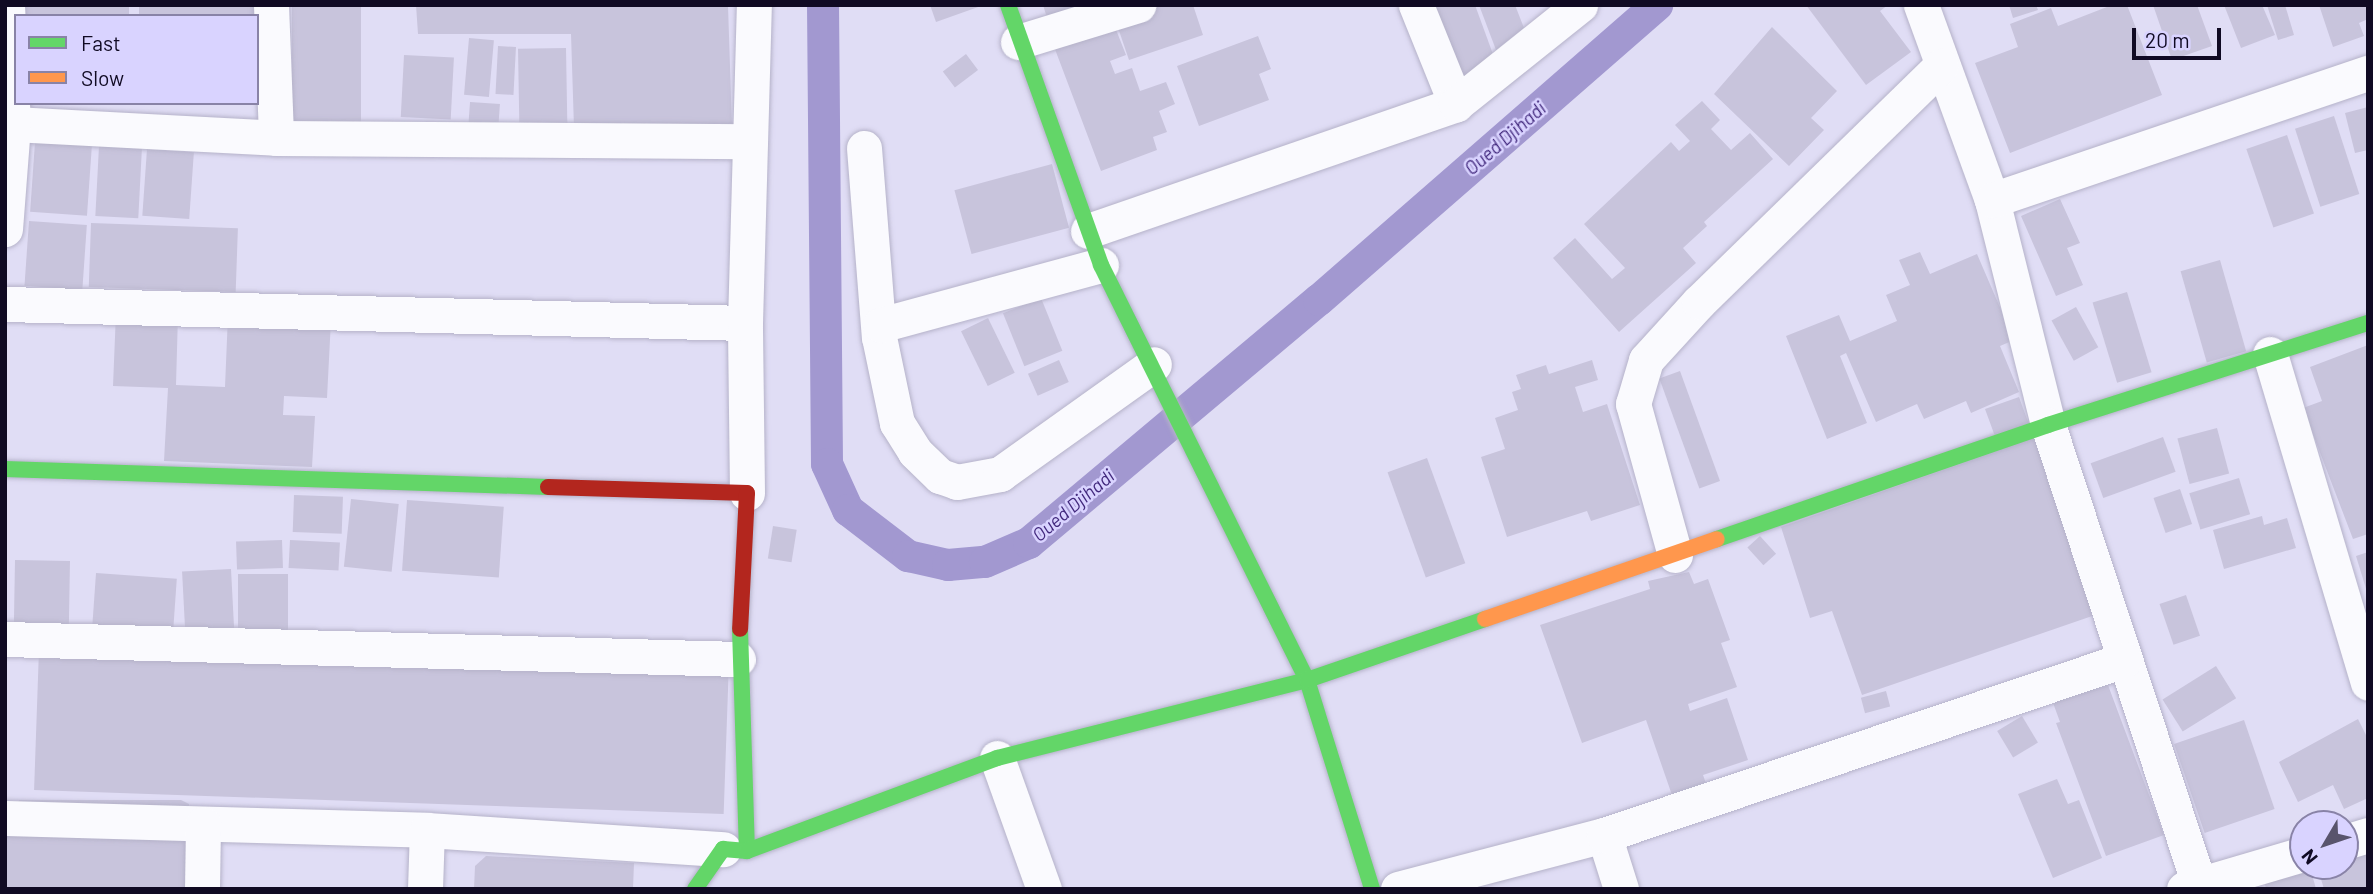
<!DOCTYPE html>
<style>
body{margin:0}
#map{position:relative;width:2373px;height:894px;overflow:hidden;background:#e0ddf5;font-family:Barlow,sans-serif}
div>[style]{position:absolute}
.canal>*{height:32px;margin:-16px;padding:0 16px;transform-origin:16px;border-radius:16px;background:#a298d0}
.building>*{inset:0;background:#c8c4dc;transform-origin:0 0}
.roads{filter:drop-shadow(0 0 2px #b5b2c9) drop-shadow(0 0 2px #b5b2c9)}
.street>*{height:35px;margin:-17.5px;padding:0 17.5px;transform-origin:17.5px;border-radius:17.5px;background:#fafafe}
.fast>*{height:16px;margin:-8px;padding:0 8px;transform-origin:8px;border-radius:8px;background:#63d668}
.slow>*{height:16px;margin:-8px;padding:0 8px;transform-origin:8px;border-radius:8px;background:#ff974d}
.jam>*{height:16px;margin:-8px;padding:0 8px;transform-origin:8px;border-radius:8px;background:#b3261e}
span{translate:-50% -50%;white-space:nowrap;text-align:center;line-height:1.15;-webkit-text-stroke:5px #d9d3ff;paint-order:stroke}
.water-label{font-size:19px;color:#42297d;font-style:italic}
.frame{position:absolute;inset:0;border:7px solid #100a23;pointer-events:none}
.legend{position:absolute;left:14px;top:14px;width:245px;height:91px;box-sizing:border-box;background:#d9d3ff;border:2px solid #8983a7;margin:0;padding:9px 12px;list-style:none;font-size:21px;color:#100a23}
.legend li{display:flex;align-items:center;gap:14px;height:35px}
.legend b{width:35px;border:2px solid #8983a7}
.north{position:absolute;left:2289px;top:810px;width:70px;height:70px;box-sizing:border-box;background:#d9d3ff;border:2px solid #8983a7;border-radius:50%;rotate:231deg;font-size:19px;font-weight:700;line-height:28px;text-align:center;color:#100a23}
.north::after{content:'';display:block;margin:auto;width:24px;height:32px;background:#59546c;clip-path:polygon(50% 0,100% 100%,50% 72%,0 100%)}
.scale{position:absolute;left:2132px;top:28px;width:89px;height:32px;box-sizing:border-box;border:4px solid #100a23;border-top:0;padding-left:9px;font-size:21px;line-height:24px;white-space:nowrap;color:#100a23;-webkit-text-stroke:5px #d9d3ff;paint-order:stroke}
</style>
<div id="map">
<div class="canal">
<div style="left:823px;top:5px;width:459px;rotate:89.5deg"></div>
<div style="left:827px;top:464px;width:51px;rotate:65.5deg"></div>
<div style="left:848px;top:510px;width:76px;rotate:37.5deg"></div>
<div style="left:908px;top:556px;width:41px;rotate:12.7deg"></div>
<div style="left:948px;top:565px;width:37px;rotate:-5deg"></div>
<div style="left:985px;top:562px;width:48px;rotate:-23.4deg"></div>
<div style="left:1029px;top:543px;width:378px;rotate:-40deg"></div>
<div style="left:1319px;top:300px;width:449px;rotate:-41.1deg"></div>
</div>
<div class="building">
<div style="left:21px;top:5px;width:108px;height:11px"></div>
<div style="left:139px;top:5px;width:118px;height:11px"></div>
<div style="left:292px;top:5px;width:69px;height:128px"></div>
<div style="clip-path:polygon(416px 5px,728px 5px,732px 128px,574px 128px,571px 34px,418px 34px)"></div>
<div style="clip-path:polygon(930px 5px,981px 5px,981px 6px,936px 22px)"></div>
<div style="clip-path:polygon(1043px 5px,1092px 5px,1048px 21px)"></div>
<div style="clip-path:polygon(1146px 5px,1193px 5px,1203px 35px,1129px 60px,1114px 16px)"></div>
<div style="clip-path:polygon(1433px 5px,1475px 5px,1494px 57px,1455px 88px)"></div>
<div style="clip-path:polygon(1479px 5px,1515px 5px,1524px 28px,1496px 50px)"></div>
<div style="clip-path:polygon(1806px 5px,1888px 5px,1880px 11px,1911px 52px,1866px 85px)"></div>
<div style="clip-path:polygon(2009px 5px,2036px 5px,2038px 10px,2013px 18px)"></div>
<div style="clip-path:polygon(2112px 5px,2127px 5px,2162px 95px,2010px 153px,1975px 63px,2018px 47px,2010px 24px,2051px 8px,2058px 26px)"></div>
<div style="clip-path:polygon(2153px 5px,2197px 5px,2212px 46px,2172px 60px)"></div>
<div style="clip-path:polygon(2224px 5px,2262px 5px,2275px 35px,2241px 48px)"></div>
<div style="clip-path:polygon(2267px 5px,2285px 5px,2294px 35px,2278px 40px)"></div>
<div style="clip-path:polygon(2319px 5px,2368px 5px,2368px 19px,2359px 23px,2364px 36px,2333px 47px)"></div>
<div style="clip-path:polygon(1113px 22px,1126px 55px,1110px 61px,1115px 74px,1132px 68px,1140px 91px,1166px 82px,1175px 104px,1159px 111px,1167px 132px,1153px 137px,1157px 150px,1101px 171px,1053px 44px)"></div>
<div style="clip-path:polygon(1772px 27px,1837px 91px,1811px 118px,1824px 130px,1789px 166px,1714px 94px)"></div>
<div style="clip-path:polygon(1258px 36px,1271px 69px,1259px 74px,1269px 100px,1199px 126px,1177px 66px)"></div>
<div style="left:469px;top:38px;width:25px;height:57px;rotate:5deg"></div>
<div style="left:498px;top:46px;width:18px;height:48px;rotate:3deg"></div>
<div style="left:566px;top:48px;width:79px;height:48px;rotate:89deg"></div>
<div style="left:966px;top:54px;width:20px;height:29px;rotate:53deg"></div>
<div style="left:404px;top:55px;width:50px;height:62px;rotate:3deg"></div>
<div style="clip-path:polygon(1702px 101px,1720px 120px,1711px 129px,1731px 150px,1750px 133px,1773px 159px,1704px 222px,1707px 226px,1683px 248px,1696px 263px,1619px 332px,1553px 258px,1575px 238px,1612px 279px,1625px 268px,1584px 224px,1671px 142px,1679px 151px,1690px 141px,1675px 125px)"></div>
<div style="left:470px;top:102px;width:30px;height:25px;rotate:4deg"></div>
<div style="clip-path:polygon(2368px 107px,2368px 150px,2355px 153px,2345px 113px)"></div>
<div style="left:2334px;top:116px;width:82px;height:41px;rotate:72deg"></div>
<div style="left:2287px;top:135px;width:83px;height:43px;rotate:71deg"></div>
<div style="left:35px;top:142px;width:57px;height:70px;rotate:4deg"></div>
<div style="left:99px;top:146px;width:43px;height:70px;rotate:3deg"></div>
<div style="left:147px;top:149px;width:47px;height:67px;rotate:4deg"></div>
<div style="left:1052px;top:164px;width:66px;height:101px;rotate:75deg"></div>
<div style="clip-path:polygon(2060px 199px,2080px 243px,2067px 248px,2083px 285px,2056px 296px,2021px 216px)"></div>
<div style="left:29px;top:221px;width:58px;height:65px;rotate:4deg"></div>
<div style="left:91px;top:223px;width:147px;height:64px;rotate:2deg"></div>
<div style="clip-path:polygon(1920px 252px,1930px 274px,1977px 254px,2014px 340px,2000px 346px,2019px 392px,1971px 413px,1966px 401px,1924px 419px,1917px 404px,1876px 422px,1846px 353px,1840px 356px,1867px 423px,1827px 439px,1786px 336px,1839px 315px,1850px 341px,1897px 321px,1886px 295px,1910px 285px,1899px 260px)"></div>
<div style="left:2220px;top:260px;width:95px;height:41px;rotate:74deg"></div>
<div style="left:2127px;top:292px;width:84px;height:36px;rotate:73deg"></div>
<div style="left:1041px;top:298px;width:57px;height:41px;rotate:68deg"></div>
<div style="left:2076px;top:307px;width:46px;height:28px;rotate:61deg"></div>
<div style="clip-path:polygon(116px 312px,178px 315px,176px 385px,225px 387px,228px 315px,331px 320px,327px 398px,284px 396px,283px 415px,315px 416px,312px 467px,164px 461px,168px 388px,113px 386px)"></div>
<div style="left:988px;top:318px;width:61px;height:30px;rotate:64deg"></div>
<div style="clip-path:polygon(2368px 345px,2368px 534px,2353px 539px,2303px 408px,2322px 401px,2310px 367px)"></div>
<div style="left:1059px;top:360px;width:24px;height:34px;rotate:66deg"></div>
<div style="clip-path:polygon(1592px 360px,1598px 380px,1575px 387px,1583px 412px,1607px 404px,1640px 505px,1591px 521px,1587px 511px,1507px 537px,1481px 457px,1505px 449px,1495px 418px,1518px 410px,1512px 392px,1521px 389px,1516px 375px,1546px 365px,1549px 374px)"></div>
<div style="left:1680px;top:371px;width:117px;height:22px;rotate:70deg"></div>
<div style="clip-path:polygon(2019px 397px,2098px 614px,1862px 695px,1832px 611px,1810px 618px,1781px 527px,2000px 450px,1985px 409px)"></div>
<div style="left:2217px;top:428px;width:47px;height:41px;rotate:75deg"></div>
<div style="left:2163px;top:437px;width:37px;height:77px;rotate:70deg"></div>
<div style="left:1427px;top:458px;width:112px;height:42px;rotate:70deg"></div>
<div style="left:2239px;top:478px;width:38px;height:52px;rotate:73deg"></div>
<div style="left:2180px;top:489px;width:37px;height:28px;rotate:71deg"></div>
<div style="left:294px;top:495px;width:49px;height:37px;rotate:2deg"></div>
<div style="left:351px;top:499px;width:48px;height:68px;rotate:6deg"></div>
<div style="left:407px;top:500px;width:97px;height:71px;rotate:4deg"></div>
<div style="clip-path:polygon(2262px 516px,2264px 525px,2287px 518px,2296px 548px,2224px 569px,2213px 530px)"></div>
<div style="left:773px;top:526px;width:24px;height:33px;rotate:9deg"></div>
<div style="left:1760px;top:536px;width:24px;height:17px;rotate:48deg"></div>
<div style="left:282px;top:540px;width:28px;height:46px;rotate:88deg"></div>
<div style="left:290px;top:540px;width:50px;height:28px;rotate:3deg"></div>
<div style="clip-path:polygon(2368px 552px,2368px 592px,2367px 592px,2356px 556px)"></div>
<div style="left:15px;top:560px;width:55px;height:72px;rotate:1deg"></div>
<div style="left:231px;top:569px;width:64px;height:49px;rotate:87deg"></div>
<div style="clip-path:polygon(1689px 572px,1694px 584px,1708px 579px,1730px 640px,1721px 643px,1737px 687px,1688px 704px,1690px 711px,1727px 698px,1748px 760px,1703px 775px,1707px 786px,1673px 798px,1646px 720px,1582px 743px,1540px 625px,1650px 589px,1648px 581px)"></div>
<div style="left:96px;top:573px;width:81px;height:61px;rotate:4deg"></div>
<div style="left:238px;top:574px;width:50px;height:64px"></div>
<div style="left:2186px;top:595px;width:43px;height:28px;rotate:71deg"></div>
<div style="left:39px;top:649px;width:690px;height:141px;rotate:2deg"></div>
<div style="left:2216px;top:666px;width:38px;height:63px;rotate:58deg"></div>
<div style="clip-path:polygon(2102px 669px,2164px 835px,2106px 856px,2056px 723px,2060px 722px,2048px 689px)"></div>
<div style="left:1886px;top:691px;width:16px;height:26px;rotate:75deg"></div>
<div style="left:2022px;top:716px;width:31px;height:29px;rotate:59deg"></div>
<div style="clip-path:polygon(2358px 719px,2368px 739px,2368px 798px,2344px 809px,2333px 785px,2298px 802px,2279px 762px)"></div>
<div style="left:2244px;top:720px;width:94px;height:74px;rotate:71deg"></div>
<div style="clip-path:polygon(2057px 779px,2068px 804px,2079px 800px,2102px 858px,2053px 878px,2018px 794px)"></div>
<div style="clip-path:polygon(19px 800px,181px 800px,189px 804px,189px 889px,5px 889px,5px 824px)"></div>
<div style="clip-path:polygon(2368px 844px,2368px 889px,2324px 889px,2317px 866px,2345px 866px,2345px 851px)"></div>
<div style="clip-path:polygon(486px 856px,634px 863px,633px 889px,474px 889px,475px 866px)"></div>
<div style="clip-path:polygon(2310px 867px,2316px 889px,2266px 889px,2264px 879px)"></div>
</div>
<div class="roads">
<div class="street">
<div style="left:271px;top:5px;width:133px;rotate:87.8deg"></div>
<div style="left:1416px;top:5px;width:107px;rotate:68deg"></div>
<div style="left:1921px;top:5px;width:208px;rotate:70deg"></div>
<div style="left:1992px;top:200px;width:232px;rotate:76deg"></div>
<div style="left:2048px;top:425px;width:483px;rotate:71.8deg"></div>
<div style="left:1018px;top:42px;width:126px;rotate:-17.1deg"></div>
<div style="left:13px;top:124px;width:263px;rotate:3deg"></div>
<div style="left:276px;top:138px;width:473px;rotate:0.4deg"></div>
<div style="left:864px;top:148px;width:190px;rotate:85.5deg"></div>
<div style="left:879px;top:337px;width:88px;rotate:78.2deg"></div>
<div style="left:897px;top:423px;width:34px;rotate:58deg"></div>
<div style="left:915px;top:452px;width:35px;rotate:44deg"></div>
<div style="left:940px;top:476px;width:18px;rotate:19deg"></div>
<div style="left:957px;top:482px;width:44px;rotate:-10.5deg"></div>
<div style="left:1000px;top:474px;width:189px;rotate:-35.5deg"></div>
<div style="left:1992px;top:200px;width:397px;rotate:-18.7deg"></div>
<div style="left:5px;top:229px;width:105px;rotate:-85.6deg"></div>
<div style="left:13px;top:124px;width:119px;rotate:-92.9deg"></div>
<div style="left:1088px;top:231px;width:389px;rotate:-19deg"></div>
<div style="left:1456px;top:104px;width:159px;rotate:-38.6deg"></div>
<div style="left:5px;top:304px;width:740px;rotate:1.47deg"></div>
<div style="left:880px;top:325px;width:229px;rotate:-15.2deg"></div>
<div style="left:2270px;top:354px;width:343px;rotate:73.4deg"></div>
<div style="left:747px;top:493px;width:170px;rotate:-90.7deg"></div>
<div style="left:745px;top:323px;width:318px;rotate:-88.4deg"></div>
<div style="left:1675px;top:555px;width:157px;rotate:-105.5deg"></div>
<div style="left:1633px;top:404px;width:46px;rotate:-73.5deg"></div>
<div style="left:1646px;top:360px;width:79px;rotate:-47.6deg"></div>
<div style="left:1699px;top:302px;width:338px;rotate:-44.3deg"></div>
<div style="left:5px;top:639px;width:733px;rotate:1.56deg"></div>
<div style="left:997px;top:758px;width:139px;rotate:70.3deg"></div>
<div style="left:5px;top:818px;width:422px;rotate:1.6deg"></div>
<div style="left:427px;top:830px;width:297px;rotate:3.7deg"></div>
<div style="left:1604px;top:835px;width:57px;rotate:72.5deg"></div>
<div style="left:2345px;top:842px;width:24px;rotate:-17deg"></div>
<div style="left:202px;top:889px;width:65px;rotate:-89.1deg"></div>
<div style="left:425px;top:889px;width:59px;rotate:-88.1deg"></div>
<div style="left:1398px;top:889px;width:213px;rotate:-14.7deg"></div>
<div style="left:1604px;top:835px;width:549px;rotate:-18.6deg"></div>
<div style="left:2184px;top:889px;width:124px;rotate:-16.4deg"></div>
</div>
<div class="fast">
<div style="left:1008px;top:5px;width:276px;rotate:70.3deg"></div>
<div style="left:1101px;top:265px;width:463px;rotate:63.6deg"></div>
<div style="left:1307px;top:680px;width:219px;rotate:72.7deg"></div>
<div style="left:5px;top:469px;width:543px;rotate:1.9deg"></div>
<div style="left:1717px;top:539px;width:350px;rotate:-19deg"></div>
<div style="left:2048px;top:425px;width:336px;rotate:-17.7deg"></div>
<div style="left:740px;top:629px;width:222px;rotate:88.2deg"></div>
<div style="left:695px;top:889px;width:49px;rotate:-55deg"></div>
<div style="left:723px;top:849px;width:24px;rotate:5deg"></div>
<div style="left:747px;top:851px;width:267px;rotate:-20.4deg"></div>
<div style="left:997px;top:758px;width:320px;rotate:-14.1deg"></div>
<div style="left:1307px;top:680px;width:188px;rotate:-18.9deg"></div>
</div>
<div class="slow">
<div style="left:1485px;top:619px;width:245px;rotate:-19deg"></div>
</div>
<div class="jam">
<div style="left:548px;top:487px;width:199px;rotate:1.7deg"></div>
<div style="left:747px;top:493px;width:136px;rotate:92.9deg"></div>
</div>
</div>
<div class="water-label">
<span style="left:1505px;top:138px;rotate:-41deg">Oued Djihadi</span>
<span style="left:1073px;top:505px;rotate:-40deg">Oued Djihadi</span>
</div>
<div class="frame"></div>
<ul class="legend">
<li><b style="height:9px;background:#63d668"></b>Fast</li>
<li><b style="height:9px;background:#ff974d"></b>Slow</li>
</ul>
<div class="north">N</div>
<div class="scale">20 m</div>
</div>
